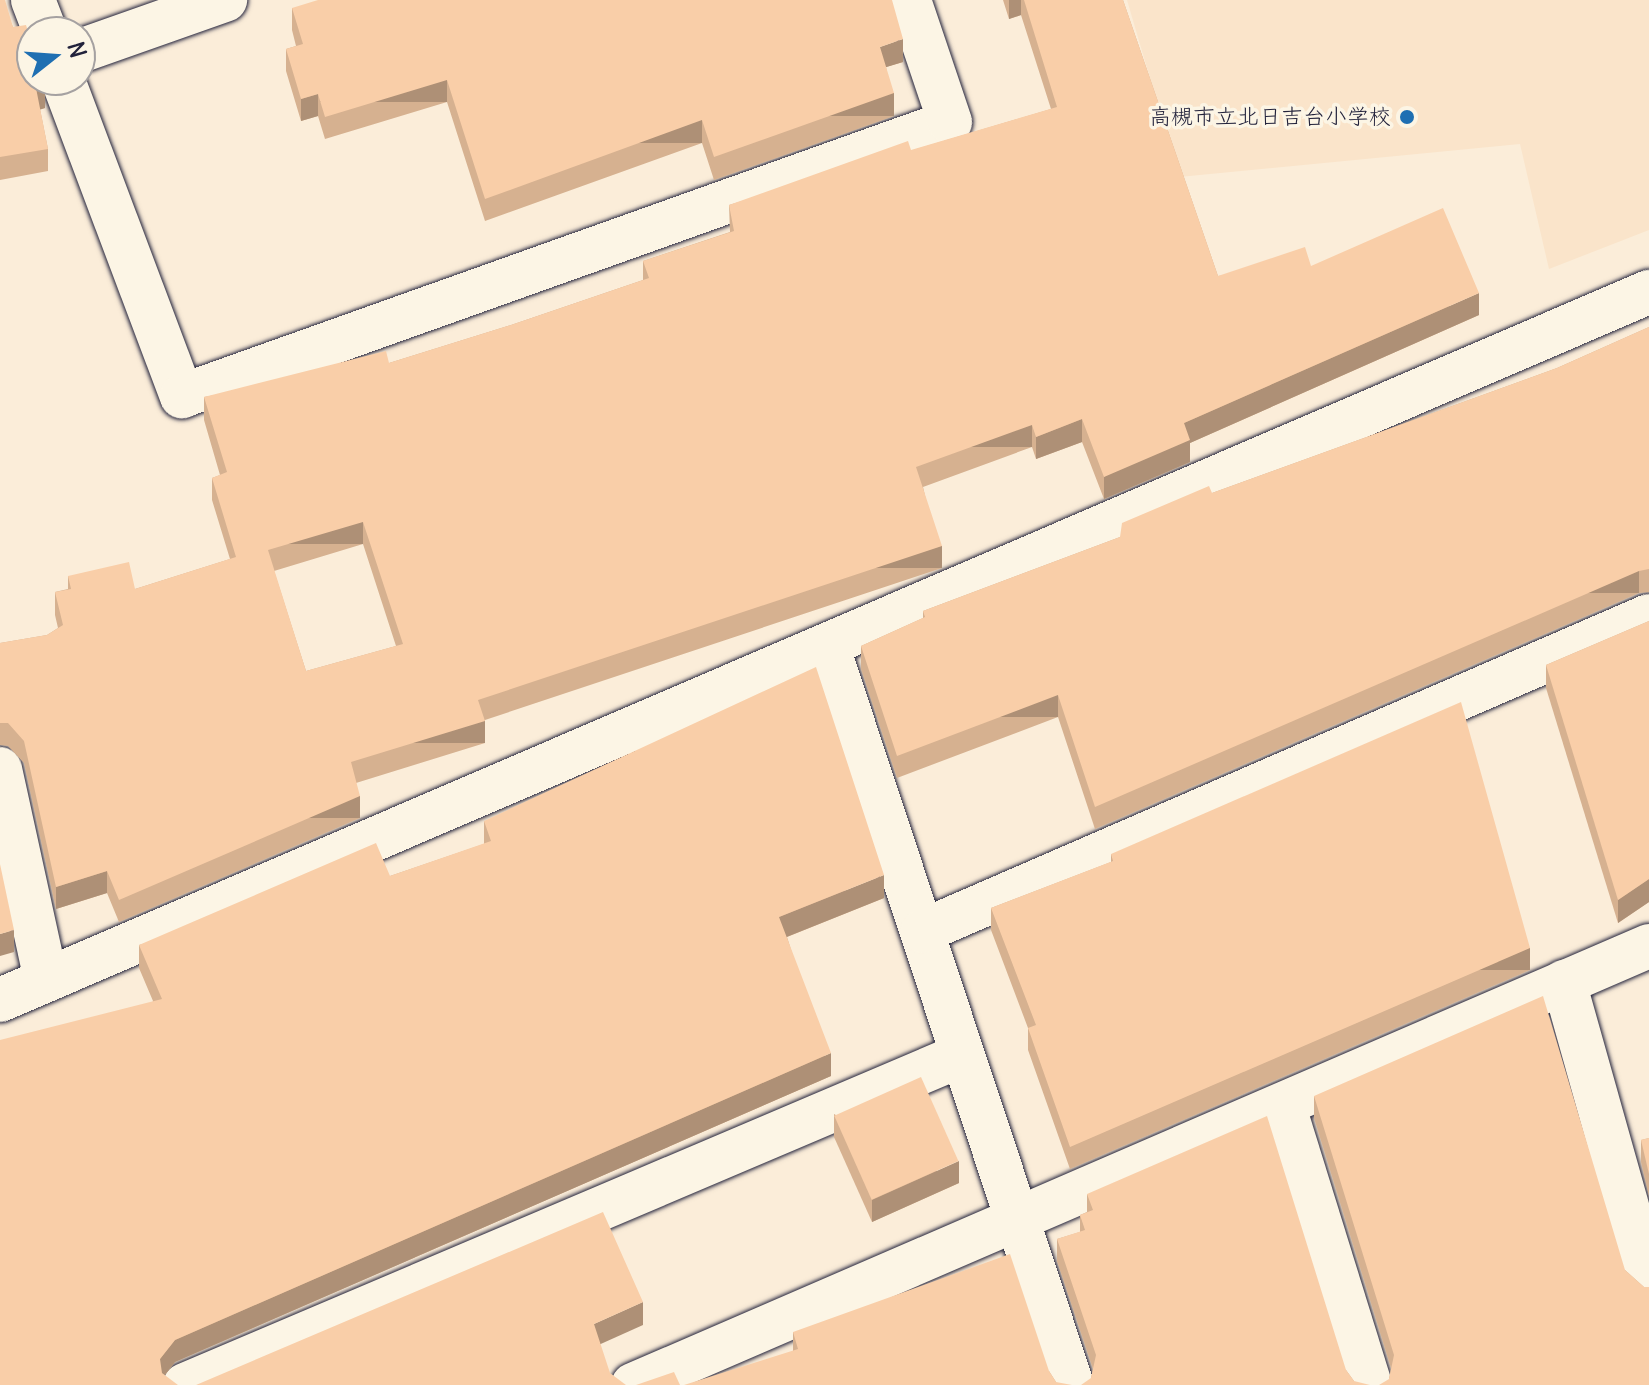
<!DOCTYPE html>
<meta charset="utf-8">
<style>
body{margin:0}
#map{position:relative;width:1649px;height:1385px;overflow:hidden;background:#fbedd9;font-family:Delius,"Klee One",sans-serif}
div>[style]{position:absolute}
.built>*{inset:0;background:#fae4ca}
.roads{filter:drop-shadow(0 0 2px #22223b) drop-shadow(0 0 2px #22223b)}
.minor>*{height:44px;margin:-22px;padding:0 22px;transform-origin:22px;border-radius:22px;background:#fcf5e5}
.wall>*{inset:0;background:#d6b190}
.shaded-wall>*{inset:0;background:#ae9076;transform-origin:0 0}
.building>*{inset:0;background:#f9cea8;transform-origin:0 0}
.dots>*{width:22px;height:22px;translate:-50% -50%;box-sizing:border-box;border:4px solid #fcf5e5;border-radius:50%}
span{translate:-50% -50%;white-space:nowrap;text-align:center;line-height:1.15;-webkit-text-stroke:7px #fcf5e5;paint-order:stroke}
.poi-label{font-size:22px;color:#22223b}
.right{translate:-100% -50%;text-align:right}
.north{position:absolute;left:16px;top:16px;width:80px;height:80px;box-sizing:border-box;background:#fcf5e5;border:2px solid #a5a1a1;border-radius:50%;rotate:73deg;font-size:22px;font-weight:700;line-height:32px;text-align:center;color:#22223b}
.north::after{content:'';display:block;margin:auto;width:28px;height:36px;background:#1f6fb2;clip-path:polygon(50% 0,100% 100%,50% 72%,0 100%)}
</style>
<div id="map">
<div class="built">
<div style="clip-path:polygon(1127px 0,1649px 0,1649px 230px,1549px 269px,1520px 144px,1179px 177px)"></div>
</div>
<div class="roads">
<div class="minor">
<div style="left:33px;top:0;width:34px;rotate:69deg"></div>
<div style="left:80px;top:51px;width:154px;rotate:-19.4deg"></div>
<div style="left:63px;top:80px;width:338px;rotate:69.4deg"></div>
<div style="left:182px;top:396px;width:815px;rotate:-19.63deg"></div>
<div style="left:950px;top:122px;width:129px;rotate:-108.6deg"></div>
<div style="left:827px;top:645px;width:780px;rotate:71.68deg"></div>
<div style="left:0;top:769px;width:216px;rotate:77.7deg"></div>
<div style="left:923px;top:931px;width:791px;rotate:-23.46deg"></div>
<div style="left:1564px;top:982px;width:315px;rotate:74.3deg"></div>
<div style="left:0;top:1000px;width:1795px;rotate:-23.24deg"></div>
<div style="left:1284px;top:1107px;width:291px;rotate:72.8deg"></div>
<div style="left:185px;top:1385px;width:844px;rotate:-23.01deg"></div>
<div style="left:633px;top:1385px;width:1107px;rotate:-23.37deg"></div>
</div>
</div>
<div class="wall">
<div style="clip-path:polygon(0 0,13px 27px,45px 108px,40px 109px,48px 149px,48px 171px,0 180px)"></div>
<div style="clip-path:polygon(evenodd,1003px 0,1123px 0,1218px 276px,1311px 266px,1479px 315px,1190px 443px,1190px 462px,1104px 499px,1082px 442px,1036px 459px,1032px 447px,923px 487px,942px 568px,485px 720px,485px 743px,356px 783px,360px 818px,119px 922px,107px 893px,56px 909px,24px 763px,8px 746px,0 745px,0 643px,47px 635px,58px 628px,55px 615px,55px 592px,68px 589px,68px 576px,135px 589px,230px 559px,212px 500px,212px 478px,220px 475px,204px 420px,204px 397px,389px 363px,511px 325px,643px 280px,643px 261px,730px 232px,729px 205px,1051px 109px,1021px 15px,1009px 19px,1003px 0,363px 544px,396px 646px,306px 671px,274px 571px,363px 544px)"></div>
<div style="clip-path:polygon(292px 8px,903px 62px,886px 67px,894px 116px,714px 180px,702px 143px,485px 221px,447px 102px,325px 139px,318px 116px,301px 121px,286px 71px,286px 49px,296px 46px,292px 30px)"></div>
<div style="clip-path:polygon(1649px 327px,1649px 592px,1639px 593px,1095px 829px,1058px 717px,897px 778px,861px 669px,861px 646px,923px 618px,923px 611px,1120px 537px,1212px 493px,1557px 368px)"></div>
<div style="clip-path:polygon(1649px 621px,1649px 902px,1618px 923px,1546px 688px,1546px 665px)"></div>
<div style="clip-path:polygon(484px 821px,884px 898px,787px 937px,831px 1076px,175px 1362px,165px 1375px,0 1385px,153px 1001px,139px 968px,139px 945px,390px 876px,484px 844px)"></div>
<div style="clip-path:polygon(1111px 854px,1530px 970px,1070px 1169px,1028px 1050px,1028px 1028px,991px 930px,991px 908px,1111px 862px)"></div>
<div style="clip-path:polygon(1314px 1096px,1625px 1270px,1644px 1287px,1389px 1379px,1391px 1368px,1314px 1118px)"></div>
<div style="clip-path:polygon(834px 1114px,959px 1183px,872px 1222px,834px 1137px)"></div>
<div style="clip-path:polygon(1649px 1138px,1649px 1196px,1641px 1162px,1641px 1140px)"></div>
<div style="clip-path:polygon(1087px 1194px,1346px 1370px,1354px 1381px,1091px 1378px,1093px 1369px,1057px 1261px,1057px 1239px,1080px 1232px,1080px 1215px,1087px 1212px)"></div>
<div style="clip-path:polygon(793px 1332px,1049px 1371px,1056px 1382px,793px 1351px)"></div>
</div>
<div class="shaded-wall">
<div style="clip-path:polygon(1009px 0,1021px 0,1021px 15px,1009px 19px)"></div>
<div style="clip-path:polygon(903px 39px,903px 62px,880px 69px,880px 47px)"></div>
<div style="left:447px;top:80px;width:22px;height:127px;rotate:90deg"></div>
<div style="clip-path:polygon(45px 86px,45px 108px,36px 111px,36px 88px)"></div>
<div style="left:894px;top:93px;width:23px;height:191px;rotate:90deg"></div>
<div style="clip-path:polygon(318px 94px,318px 116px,301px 121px,301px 99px)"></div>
<div style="left:702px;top:120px;width:23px;height:231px;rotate:90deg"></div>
<div style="clip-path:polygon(1479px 293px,1479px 315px,1190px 443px,1190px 462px,1104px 499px,1104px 477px,1184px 423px)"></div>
<div style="clip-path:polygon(1082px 419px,1082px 442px,1036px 459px,1036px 437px)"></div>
<div style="left:1032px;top:425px;width:22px;height:123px;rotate:90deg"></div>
<div style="left:363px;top:522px;width:22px;height:99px;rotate:90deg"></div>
<div style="left:942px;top:546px;width:22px;height:489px;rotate:90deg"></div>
<div style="left:1639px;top:571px;width:22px;height:593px;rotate:90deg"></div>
<div style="left:1058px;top:695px;width:22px;height:172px;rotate:90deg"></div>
<div style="left:485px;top:721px;width:22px;height:140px;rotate:90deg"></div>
<div style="left:360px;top:796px;width:22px;height:262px;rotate:90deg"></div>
<div style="clip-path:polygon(107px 871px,107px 893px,56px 909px,56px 887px)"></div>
<div style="clip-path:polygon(884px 875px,884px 898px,779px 940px,779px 917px)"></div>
<div style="clip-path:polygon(1649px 879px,1649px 902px,1618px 923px,1618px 900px)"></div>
<div style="clip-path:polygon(14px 930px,14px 952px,0 956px,0 934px)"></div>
<div style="left:1530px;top:948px;width:22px;height:501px;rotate:90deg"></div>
<div style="clip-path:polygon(831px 1053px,831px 1076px,175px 1362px,160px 1381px,160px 1359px,175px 1340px)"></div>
<div style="clip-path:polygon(959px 1161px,959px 1183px,872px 1222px,872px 1200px)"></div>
<div style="clip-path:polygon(643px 1302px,643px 1325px,594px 1347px,594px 1324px)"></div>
</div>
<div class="building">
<div style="clip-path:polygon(0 0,5px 0,13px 27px,26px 25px,32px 44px,32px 80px,43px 80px,45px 86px,36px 88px,48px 149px,0 157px)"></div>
<div style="clip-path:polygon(318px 0,892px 0,903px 39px,880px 47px,894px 93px,714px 157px,702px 120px,485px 199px,447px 80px,325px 117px,318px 94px,301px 99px,286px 49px,303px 44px,292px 8px)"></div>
<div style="clip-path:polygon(evenodd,1024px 0,1123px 0,1218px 276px,1305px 247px,1311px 266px,1443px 208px,1479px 293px,1184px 423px,1190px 440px,1104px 477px,1082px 419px,1036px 437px,1032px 425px,916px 467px,942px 546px,478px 700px,485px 721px,351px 762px,360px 796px,119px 900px,107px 871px,56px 887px,24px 741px,8px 723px,0 723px,0 643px,47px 635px,63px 625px,55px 592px,71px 589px,68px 576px,129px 562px,135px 589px,236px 557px,212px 478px,227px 472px,204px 397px,386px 351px,389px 363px,511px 325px,649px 278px,643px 261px,734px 231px,729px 205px,908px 141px,911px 150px,1057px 107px,1024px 0,363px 522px,403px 644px,306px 671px,268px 550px,363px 522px)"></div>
<div style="clip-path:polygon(1649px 327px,1649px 569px,1639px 571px,1095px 807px,1058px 695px,897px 756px,861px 646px,925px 617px,923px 611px,1120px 537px,1122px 523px,1209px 486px,1212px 493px,1557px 368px)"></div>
<div style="clip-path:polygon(1649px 621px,1649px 879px,1618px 900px,1546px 665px)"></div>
<div style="clip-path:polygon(816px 667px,884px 875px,779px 917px,831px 1053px,175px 1340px,160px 1359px,162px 1373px,178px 1385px,0 1385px,0 1040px,162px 999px,139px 945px,376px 843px,390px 876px,491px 841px,484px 821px)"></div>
<div style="clip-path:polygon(1461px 702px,1530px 948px,1070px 1147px,1028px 1028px,1036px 1025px,991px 908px,1113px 861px,1111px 854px)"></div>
<div style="clip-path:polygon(0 864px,14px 930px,0 934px)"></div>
<div style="clip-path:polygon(1543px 996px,1625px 1270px,1644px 1287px,1649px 1287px,1649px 1385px,1379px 1385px,1389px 1379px,1394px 1355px,1314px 1096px)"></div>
<div style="left:921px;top:1077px;width:92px;height:95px;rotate:66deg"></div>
<div style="clip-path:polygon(1267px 1116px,1346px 1370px,1354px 1381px,1370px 1385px,1081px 1385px,1091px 1378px,1096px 1355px,1057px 1239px,1085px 1230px,1080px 1215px,1093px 1210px,1087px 1194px)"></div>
<div style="clip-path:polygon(1649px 1138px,1649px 1174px,1641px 1140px)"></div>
<div style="clip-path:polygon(603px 1212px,643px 1302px,594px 1324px,610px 1373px,626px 1385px,196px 1385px)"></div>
<div style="clip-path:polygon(1010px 1254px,1049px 1371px,1056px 1382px,1072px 1385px,684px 1385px,798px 1349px,793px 1332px)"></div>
<div style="clip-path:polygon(674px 1372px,680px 1385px,636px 1385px)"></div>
</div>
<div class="dots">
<div style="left:1407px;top:117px;background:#1f6fb2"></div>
</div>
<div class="poi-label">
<span class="right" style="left:1391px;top:117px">高槻市立北日吉台小学校</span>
</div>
<div class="north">N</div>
</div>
